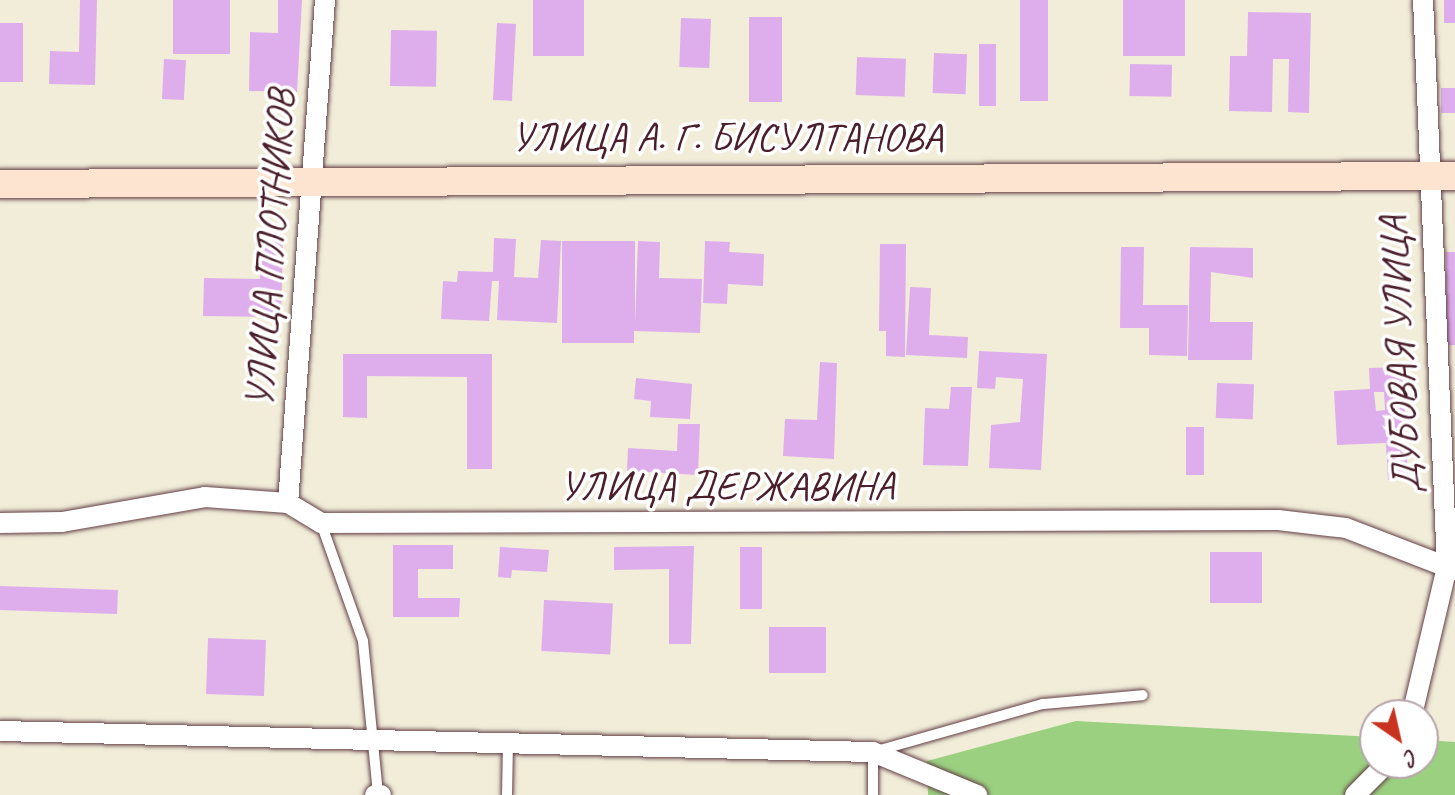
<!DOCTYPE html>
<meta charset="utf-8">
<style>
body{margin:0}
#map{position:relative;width:1455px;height:795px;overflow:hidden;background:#f1edd9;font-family:Caveat,sans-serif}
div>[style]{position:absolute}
.green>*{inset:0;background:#9bd081}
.building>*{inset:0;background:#deaeec;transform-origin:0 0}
.roads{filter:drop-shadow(0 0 2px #633e45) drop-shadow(0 0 2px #633e45)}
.lane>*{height:10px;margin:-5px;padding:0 5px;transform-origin:5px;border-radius:5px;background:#fff}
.street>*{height:20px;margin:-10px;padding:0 10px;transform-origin:10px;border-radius:10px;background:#fff}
.secondary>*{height:28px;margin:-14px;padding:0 14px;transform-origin:14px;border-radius:14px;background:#fde4d1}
span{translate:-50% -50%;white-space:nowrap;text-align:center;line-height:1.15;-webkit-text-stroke:7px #fff;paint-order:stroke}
.street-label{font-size:40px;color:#4a1f2b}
.north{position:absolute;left:1359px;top:699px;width:80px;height:80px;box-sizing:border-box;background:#fff;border:2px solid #b7a5aa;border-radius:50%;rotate:146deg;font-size:22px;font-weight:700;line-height:32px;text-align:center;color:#4a1f2b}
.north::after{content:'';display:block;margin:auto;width:28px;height:36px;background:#c8321e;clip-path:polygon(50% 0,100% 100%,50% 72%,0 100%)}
</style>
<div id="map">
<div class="green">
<div style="clip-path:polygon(1076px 721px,1375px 737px,1375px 763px,1423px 763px,1423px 740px,1455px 742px,1455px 795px,928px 795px,927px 761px)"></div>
</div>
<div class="building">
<div style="clip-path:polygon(80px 0,97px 0,95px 85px,49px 84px,50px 51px,79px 52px)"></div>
<div style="left:173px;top:0;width:57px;height:54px"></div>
<div style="clip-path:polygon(278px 0,302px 0,297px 92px,249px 91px,250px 32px,278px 33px)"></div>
<div style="left:533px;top:0;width:51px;height:56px"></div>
<div style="left:1020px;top:0;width:28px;height:101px"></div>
<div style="left:1123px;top:0;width:62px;height:56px"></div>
<div style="left:1444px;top:0;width:11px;height:23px"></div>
<div style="clip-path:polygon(1248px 12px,1311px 13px,1309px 113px,1288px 112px,1289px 59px,1273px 59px,1272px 112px,1229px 111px,1230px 56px,1247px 56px)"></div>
<div style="left:749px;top:17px;width:33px;height:85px"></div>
<div style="left:681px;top:18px;width:30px;height:49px;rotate:2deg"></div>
<div style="left:0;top:23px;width:23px;height:59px"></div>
<div style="left:497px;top:23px;width:19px;height:77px;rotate:3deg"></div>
<div style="left:391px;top:30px;width:46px;height:56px;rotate:1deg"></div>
<div style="left:979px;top:44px;width:17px;height:62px"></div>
<div style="left:934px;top:53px;width:33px;height:40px;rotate:2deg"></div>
<div style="left:857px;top:57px;width:49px;height:38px;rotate:2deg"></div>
<div style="left:164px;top:59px;width:22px;height:40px;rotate:3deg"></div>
<div style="left:1130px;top:64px;width:42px;height:32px;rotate:1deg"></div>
<div style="left:1441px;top:88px;width:14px;height:25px"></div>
<div style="clip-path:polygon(494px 238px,516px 239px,514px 277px,538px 278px,541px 240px,561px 241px,557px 323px,497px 320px,499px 281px,492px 281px,489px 321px,441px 319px,443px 281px,457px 282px,458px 271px,493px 272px)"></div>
<div style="clip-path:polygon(261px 240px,283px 240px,281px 317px,203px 316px,204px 278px,260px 279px)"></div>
<div style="clip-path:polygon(562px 241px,635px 241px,635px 323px,638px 241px,660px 242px,659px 278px,702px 279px,700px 333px,634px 331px,634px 343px,562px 343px)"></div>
<div style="clip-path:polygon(705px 241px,730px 242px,729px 252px,764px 254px,763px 286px,728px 284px,727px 304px,703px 303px)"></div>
<div style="clip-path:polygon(880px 244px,906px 244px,905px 357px,886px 356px,886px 331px,879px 331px)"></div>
<div style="clip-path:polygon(1121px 247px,1144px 247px,1143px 305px,1188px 305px,1187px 356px,1149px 355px,1149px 328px,1120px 328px)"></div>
<div style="clip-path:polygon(1190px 247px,1253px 248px,1253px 278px,1211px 272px,1210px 322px,1253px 322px,1252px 360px,1188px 360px)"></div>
<div style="left:1446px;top:252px;width:9px;height:93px"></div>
<div style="clip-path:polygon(910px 287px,931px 288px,929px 335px,968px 337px,967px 358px,906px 355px)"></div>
<div style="clip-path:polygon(979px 351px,1047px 354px,1041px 470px,989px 468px,991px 425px,1020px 422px,1023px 379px,996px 377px,995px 389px,977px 388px)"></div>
<div style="clip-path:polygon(343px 354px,492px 354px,492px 469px,467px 469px,467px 377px,367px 376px,367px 418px,343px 417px)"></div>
<div style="clip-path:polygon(820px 362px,837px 363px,834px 459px,783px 456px,785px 419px,817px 420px)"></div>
<div style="clip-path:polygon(evenodd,1403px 367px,1408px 479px,1388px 480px,1386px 443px,1337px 445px,1334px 391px,1370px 389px,1369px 368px,1403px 367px,1374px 392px,1384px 392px,1385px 410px,1376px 411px,1374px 392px)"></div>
<div style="clip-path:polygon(636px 378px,692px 384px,690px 419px,650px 417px,651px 401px,634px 399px)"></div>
<div style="left:1217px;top:383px;width:37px;height:35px;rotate:2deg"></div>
<div style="clip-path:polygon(951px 387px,972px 387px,968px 466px,923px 465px,925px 408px,949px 409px)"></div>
<div style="clip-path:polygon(678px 424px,700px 424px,698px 475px,627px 471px,628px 448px,677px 451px)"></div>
<div style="left:1186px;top:427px;width:18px;height:48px"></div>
<div style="clip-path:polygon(393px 545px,453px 545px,453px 569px,418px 569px,418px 598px,460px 598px,459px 617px,393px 617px)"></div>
<div style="clip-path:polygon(694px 546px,691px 644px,669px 644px,669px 569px,614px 570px,614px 547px)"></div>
<div style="clip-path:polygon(500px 547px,549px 550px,547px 572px,512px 570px,511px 578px,498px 577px)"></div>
<div style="left:740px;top:547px;width:22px;height:62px"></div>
<div style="left:1262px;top:552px;width:51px;height:52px;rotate:90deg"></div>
<div style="left:0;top:586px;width:118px;height:24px;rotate:2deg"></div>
<div style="left:544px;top:600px;width:69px;height:51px;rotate:3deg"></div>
<div style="left:826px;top:627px;width:46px;height:57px;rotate:90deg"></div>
<div style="left:208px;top:638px;width:58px;height:56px;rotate:2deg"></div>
</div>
<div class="roads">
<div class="lane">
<div style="left:321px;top:523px;width:125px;rotate:70.4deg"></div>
<div style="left:363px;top:641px;width:155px;rotate:84.4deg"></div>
<div style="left:507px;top:795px;width:52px;rotate:-88.9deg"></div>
<div style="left:873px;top:795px;width:43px;rotate:-90deg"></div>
<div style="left:873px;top:752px;width:177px;rotate:-15.8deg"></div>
<div style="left:1043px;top:704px;width:100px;rotate:-5.1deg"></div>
</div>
<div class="street">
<div style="left:288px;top:503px;width:504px;rotate:-85.79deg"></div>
<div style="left:0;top:523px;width:62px;rotate:-0.9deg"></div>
<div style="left:62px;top:522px;width:145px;rotate:-9.9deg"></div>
<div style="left:205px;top:497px;width:83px;rotate:4.1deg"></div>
<div style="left:288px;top:503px;width:39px;rotate:31deg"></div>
<div style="left:321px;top:523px;width:957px;rotate:-0.18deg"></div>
<div style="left:1278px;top:520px;width:68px;rotate:6.7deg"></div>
<div style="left:1346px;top:528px;width:117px;rotate:21.1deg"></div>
<div style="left:1412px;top:715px;width:152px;rotate:-76.7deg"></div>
<div style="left:1447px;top:567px;width:568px;rotate:-92.42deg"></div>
<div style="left:0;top:731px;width:873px;rotate:1.38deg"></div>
<div style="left:873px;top:752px;width:113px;rotate:22.5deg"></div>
<div style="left:375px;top:795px;width:6px"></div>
<div style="left:1355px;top:795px;width:45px;rotate:-45deg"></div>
</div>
<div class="secondary">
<div style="left:0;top:184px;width:1455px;rotate:-0.32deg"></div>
</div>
</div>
<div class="street-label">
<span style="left:727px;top:137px">УЛИЦА А. Г. БИСУЛТАНОВА</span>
<span style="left:270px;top:249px;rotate:-86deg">УЛИЦА ПЛОТНИКОВ</span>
<span style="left:1400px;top:355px;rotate:-93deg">ДУБОВАЯ УЛИЦА</span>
<span style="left:727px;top:486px">УЛИЦА ДЕРЖАВИНА</span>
</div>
<div class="north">С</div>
</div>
